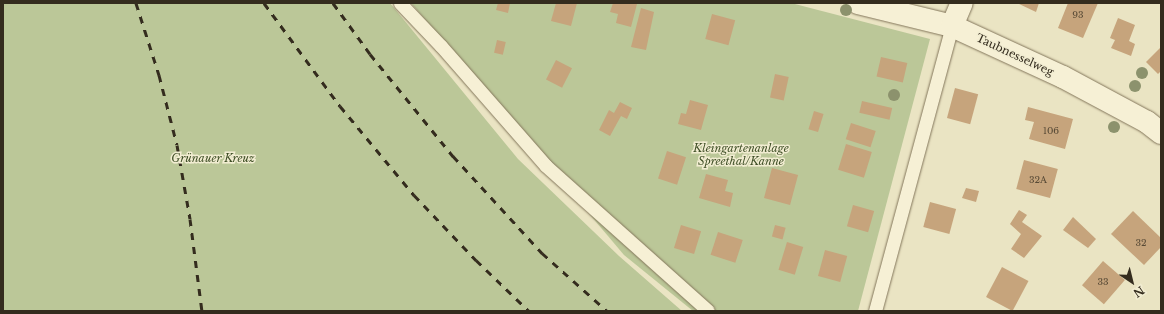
<!DOCTYPE html>
<meta charset="utf-8">
<style>
body{margin:0}
#map{position:relative;width:1164px;height:314px;overflow:hidden;background:#eae4c3;font-family:"Libre Baskerville",serif}
div>[style]{position:absolute}
.green>*{inset:0;background:#bbc798}
.building>*{inset:0;background:#c6a47c;transform-origin:0 0}
.roads{filter:drop-shadow(0 0 1px #83765b) drop-shadow(0 0 1px #83765b)}
.lane>*{height:13px;margin:-6.5px;padding:0 6.5px;transform-origin:6.5px;border-radius:6.5px;background:#f6f0d5}
.street>*{height:22px;margin:-11px;padding:0 11px;transform-origin:11px;border-radius:11px;background:#f6f0d5}
.rail>*{height:3px;margin-top:-1.5px;transform-origin:0;background:repeating-linear-gradient(90deg,#342c1e 0 7px,transparent 0 14px)}
.trees>*{width:12px;height:12px;margin:-6px;border-radius:50%;background:#8c926d}
span{translate:-50% -50%;white-space:nowrap;text-align:center;line-height:1.15;-webkit-text-stroke:3px #f2edd2;paint-order:stroke}
.number-label{font-size:9px;color:#584a36}
.number-label span{-webkit-text-stroke-width:0}
.street-label{font-size:11px;color:#342c1e}
.park-label{font-size:11px;color:#3f4f26;font-style:italic}
.frame{position:absolute;inset:0;border:4px solid #342c1e;pointer-events:none}
.north{position:absolute;left:1112px;top:262px;width:40px;height:40px;-webkit-text-stroke:3px #f2edd2;paint-order:stroke;rotate:145deg;font-size:11px;font-weight:700;line-height:16px;text-align:center;color:#342c1e}
.north::after{content:'';display:block;margin:auto;width:14px;height:18px;background:#342c1e;clip-path:polygon(50% 0,100% 100%,50% 72%,0 100%)}
</style>
<div id="map">
<div class="green">
<div style="clip-path:polygon(3px 3px,390px 3px,518px 159px,619px 256px,682px 311px,3px 311px)"></div>
<div style="clip-path:polygon(411px 3px,791px 3px,930px 39px,858px 311px,693px 311px,624px 255px)"></div>
</div>
<div class="building">
<div style="clip-path:polygon(498px 3px,510px 3px,508px 13px,496px 10px)"></div>
<div style="clip-path:polygon(556px 3px,577px 3px,571px 26px,551px 21px)"></div>
<div style="clip-path:polygon(613px 3px,637px 4px,631px 27px,616px 23px,618px 14px,610px 12px)"></div>
<div style="clip-path:polygon(1017px 3px,1039px 3px,1036px 12px)"></div>
<div style="clip-path:polygon(1068px 3px,1098px 3px,1083px 38px,1058px 28px)"></div>
<div style="clip-path:polygon(641px 8px,654px 12px,646px 50px,631px 47px)"></div>
<div style="left:712px;top:14px;width:24px;height:26px;rotate:15deg"></div>
<div style="clip-path:polygon(1118px 18px,1135px 25px,1129px 41px,1135px 44px,1131px 56px,1111px 48px,1115px 40px,1110px 38px)"></div>
<div style="left:497px;top:40px;width:9px;height:13px;rotate:13deg"></div>
<div style="clip-path:polygon(1161px 47px,1161px 71px,1158px 74px,1146px 62px)"></div>
<div style="left:881px;top:57px;width:27px;height:20px;rotate:13deg"></div>
<div style="left:556px;top:60px;width:18px;height:22px;rotate:27deg"></div>
<div style="left:775px;top:74px;width:14px;height:24px;rotate:12deg"></div>
<div style="left:955px;top:88px;width:24px;height:31px;rotate:15deg"></div>
<div style="clip-path:polygon(690px 100px,708px 105px,701px 130px,678px 124px,681px 113px,686px 114px)"></div>
<div style="left:862px;top:101px;width:31px;height:12px;rotate:13deg"></div>
<div style="clip-path:polygon(620px 102px,632px 108px,627px 119px,621px 116px,610px 136px,599px 130px,609px 110px,614px 113px)"></div>
<div style="clip-path:polygon(1028px 107px,1073px 119px,1065px 149px,1029px 139px,1034px 122px,1025px 120px)"></div>
<div style="left:814px;top:111px;width:10px;height:19px;rotate:17deg"></div>
<div style="left:851px;top:123px;width:26px;height:17px;rotate:18deg"></div>
<div style="left:846px;top:144px;width:27px;height:27px;rotate:17deg"></div>
<div style="left:667px;top:151px;width:20px;height:29px;rotate:18deg"></div>
<div style="left:1024px;top:160px;width:35px;height:30px;rotate:15deg"></div>
<div style="left:772px;top:168px;width:27px;height:31px;rotate:15deg"></div>
<div style="clip-path:polygon(706px 174px,728px 180px,725px 191px,733px 193px,730px 207px,699px 198px)"></div>
<div style="clip-path:polygon(966px 188px,979px 191px,976px 202px,962px 198px)"></div>
<div style="left:930px;top:202px;width:27px;height:26px;rotate:15deg"></div>
<div style="left:853px;top:205px;width:22px;height:22px;rotate:16deg"></div>
<div style="clip-path:polygon(1019px 210px,1027px 215px,1022px 222px,1042px 236px,1024px 258px,1011px 249px,1021px 234px,1010px 224px)"></div>
<div style="clip-path:polygon(1133px 211px,1161px 238px,1161px 247px,1144px 265px,1111px 234px)"></div>
<div style="clip-path:polygon(1073px 217px,1096px 239px,1088px 248px,1063px 230px)"></div>
<div style="left:681px;top:225px;width:21px;height:24px;rotate:17deg"></div>
<div style="left:775px;top:225px;width:11px;height:12px;rotate:15deg"></div>
<div style="left:718px;top:232px;width:26px;height:24px;rotate:18deg"></div>
<div style="left:787px;top:242px;width:17px;height:29px;rotate:17deg"></div>
<div style="left:825px;top:250px;width:23px;height:27px;rotate:15deg"></div>
<div style="left:1103px;top:261px;width:29px;height:32px;rotate:41deg"></div>
<div style="left:1002px;top:267px;width:30px;height:34px;rotate:28deg"></div>
</div>
<div class="roads">
<div class="lane">
<div style="left:400px;top:3px;width:59px;rotate:46.4deg"></div>
<div style="left:441px;top:46px;width:159px;rotate:48.8deg"></div>
<div style="left:546px;top:166px;width:217px;rotate:41.8deg"></div>
<div style="left:875px;top:311px;width:295px;rotate:-74.9deg"></div>
</div>
<div class="street">
<div style="left:858px;top:3px;width:97px;rotate:13.7deg"></div>
<div style="left:952px;top:26px;width:122px;rotate:24.7deg"></div>
<div style="left:1063px;top:77px;width:95px;rotate:28.2deg"></div>
<div style="left:1147px;top:122px;width:18px;rotate:38deg"></div>
<div style="left:952px;top:26px;width:25px;rotate:-67deg"></div>
</div>
</div>
<div class="rail">
<div style="left:136px;top:3px;width:76px;rotate:72.3deg"></div>
<div style="left:159px;top:75px;width:72px;rotate:75.6deg"></div>
<div style="left:177px;top:145px;width:75px;rotate:80deg"></div>
<div style="left:190px;top:219px;width:93px;rotate:82.6deg"></div>
<div style="left:264px;top:3px;width:128px;rotate:53.6deg"></div>
<div style="left:340px;top:106px;width:116px;rotate:50.3deg"></div>
<div style="left:414px;top:195px;width:90px;rotate:46.4deg"></div>
<div style="left:476px;top:260px;width:74px;rotate:43.9deg"></div>
<div style="left:333px;top:3px;width:63px;rotate:54deg"></div>
<div style="left:370px;top:54px;width:132px;rotate:50.9deg"></div>
<div style="left:453px;top:156px;width:132px;rotate:47.5deg"></div>
<div style="left:542px;top:253px;width:87px;rotate:41.7deg"></div>
</div>
<div class="trees">
<div style="left:846px;top:10px"></div>
<div style="left:1142px;top:73px"></div>
<div style="left:1135px;top:86px"></div>
<div style="left:894px;top:95px"></div>
<div style="left:1114px;top:127px"></div>
</div>
<div class="number-label">
<span style="left:1078px;top:15px">93</span>
<span style="left:1051px;top:131px">106</span>
<span style="left:1038px;top:180px">32A</span>
<span style="left:1141px;top:243px">32</span>
<span style="left:1103px;top:282px">33</span>
</div>
<div class="street-label">
<span style="left:1015px;top:55px;rotate:25deg">Taubnesselweg</span>
</div>
<div class="park-label">
<span style="left:741px;top:155px">Kleingartenanlage<br>Spreethal/Kanne</span>
<span style="left:213px;top:158px">Grünauer Kreuz</span>
</div>
<div class="frame"></div>
<div class="north">N</div>
</div>
